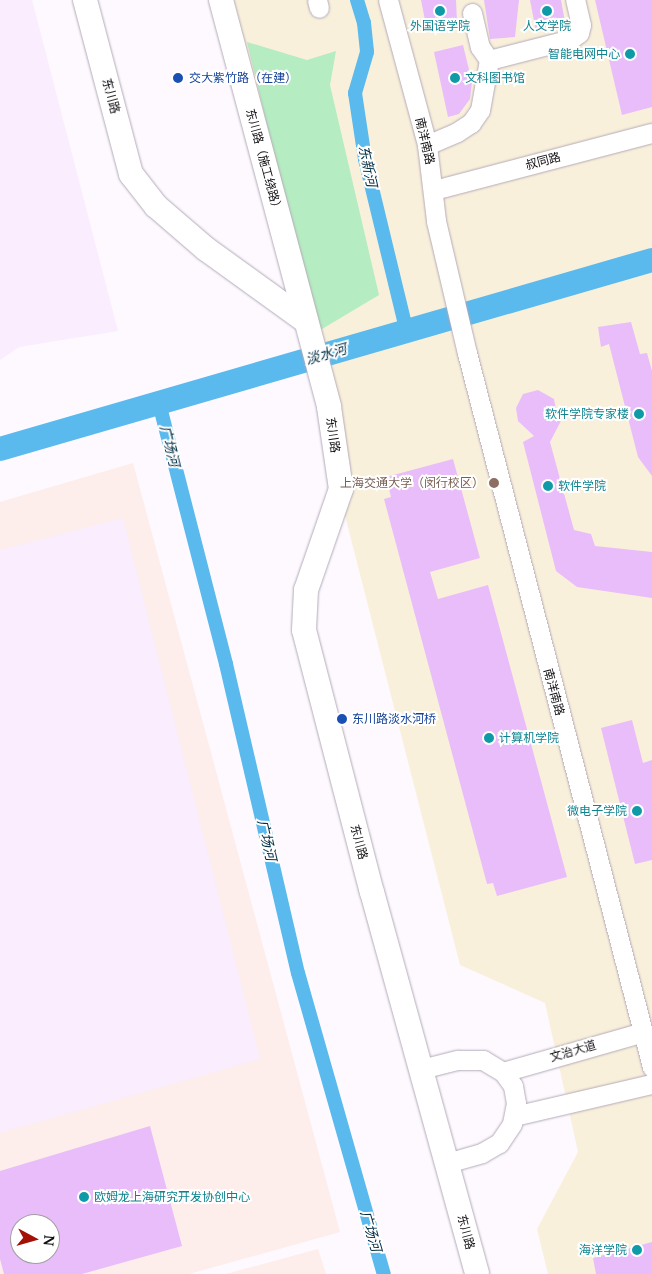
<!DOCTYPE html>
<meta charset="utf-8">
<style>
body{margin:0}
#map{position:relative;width:652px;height:1274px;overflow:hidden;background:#fdf9ff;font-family:"Noto Serif","Noto Sans SC",serif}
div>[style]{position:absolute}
.commercial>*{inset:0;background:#fdedeb}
.built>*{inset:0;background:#f9edfe}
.education>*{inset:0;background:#f9f0db}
.green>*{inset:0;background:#b5ecc1}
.canal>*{height:14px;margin:-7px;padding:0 7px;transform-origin:7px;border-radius:7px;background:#5ab9ed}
.river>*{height:24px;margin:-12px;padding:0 12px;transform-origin:12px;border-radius:12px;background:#5ab9ed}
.building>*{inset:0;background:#e8bdf9}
.roads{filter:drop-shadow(0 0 1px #b4aab8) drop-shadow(0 0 1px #b4aab8)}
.minor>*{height:19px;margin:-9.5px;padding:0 9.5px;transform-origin:9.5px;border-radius:9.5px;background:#fff}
.major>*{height:24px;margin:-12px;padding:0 12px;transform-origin:12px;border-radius:12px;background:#fff}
.dots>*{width:14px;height:14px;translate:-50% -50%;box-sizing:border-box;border:2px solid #fff;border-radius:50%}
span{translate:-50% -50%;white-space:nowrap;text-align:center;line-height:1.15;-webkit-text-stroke:4px #fff;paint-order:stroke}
.culture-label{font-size:12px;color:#0d838f}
.right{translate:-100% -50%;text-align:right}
.left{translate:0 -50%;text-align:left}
.transit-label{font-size:12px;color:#164399}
.street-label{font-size:12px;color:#110e12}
.education-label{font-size:12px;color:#785e54}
.water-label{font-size:14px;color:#032f44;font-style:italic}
.north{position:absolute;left:10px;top:1214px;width:50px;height:50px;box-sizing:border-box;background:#fff;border:1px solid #a09fa0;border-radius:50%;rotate:96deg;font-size:14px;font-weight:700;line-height:20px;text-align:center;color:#110e12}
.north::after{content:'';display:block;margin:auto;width:18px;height:22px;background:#a51006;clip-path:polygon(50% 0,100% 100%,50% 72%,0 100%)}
</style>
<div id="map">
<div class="commercial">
<div style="clip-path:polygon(evenodd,133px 463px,340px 1232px,189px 1274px,0 1274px,0 502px,133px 463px,20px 1224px,50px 1224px,50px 1254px,20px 1254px,20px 1224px)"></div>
<div style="clip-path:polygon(318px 1249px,326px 1274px,226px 1274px)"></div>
</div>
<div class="built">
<div style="clip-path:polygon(0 0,32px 0,118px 331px,19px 347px,0 360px)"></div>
<div style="clip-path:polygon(123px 518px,260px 1059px,0 1133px,0 550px)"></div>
</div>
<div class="education">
<div style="clip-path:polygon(213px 0,652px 0,652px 1274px,548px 1274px,537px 1229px,578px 1152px,545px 1003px,460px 965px)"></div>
</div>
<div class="green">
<div style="clip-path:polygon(247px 42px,307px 60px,336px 51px,330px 85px,379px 295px,317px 332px)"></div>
</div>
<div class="canal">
<div style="left:357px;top:0;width:24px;rotate:73deg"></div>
<div style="left:364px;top:23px;width:29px;rotate:84deg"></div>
<div style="left:367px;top:52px;width:43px;rotate:106.3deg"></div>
<div style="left:355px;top:93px;width:67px;rotate:81.4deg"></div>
<div style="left:365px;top:159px;width:178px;rotate:76.4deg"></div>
<div style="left:159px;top:403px;width:269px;rotate:75.6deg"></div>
<div style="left:226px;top:664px;width:317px;rotate:76.9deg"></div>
<div style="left:298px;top:973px;width:313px;rotate:74.1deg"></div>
</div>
<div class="river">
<div style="left:0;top:449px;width:679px;rotate:-16.17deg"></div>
</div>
<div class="building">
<div style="clip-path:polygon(421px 0,456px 0,457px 22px,427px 30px)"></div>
<div style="clip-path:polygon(484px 0,519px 0,515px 37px,490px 39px)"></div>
<div style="clip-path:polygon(530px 0,561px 0,565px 22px,536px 31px)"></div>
<div style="clip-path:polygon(595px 0,652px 0,652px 107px,622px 115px)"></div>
<div style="clip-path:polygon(463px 45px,472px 82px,470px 99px,459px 114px,448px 117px,434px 52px)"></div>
<div style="clip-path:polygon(631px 322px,640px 354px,647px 353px,652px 371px,652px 476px,638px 457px,609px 344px,601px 347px,598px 327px)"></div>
<div style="clip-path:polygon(538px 390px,554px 399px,557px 414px,563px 417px,550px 442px,574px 530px,591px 534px,595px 546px,652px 552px,652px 598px,577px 587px,556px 571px,523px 442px,534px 436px,518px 421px,516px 408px,523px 394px)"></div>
<div style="clip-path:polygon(453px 459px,480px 558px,430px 572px,438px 599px,488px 585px,567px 877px,497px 896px,493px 883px,487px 884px,384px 499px,391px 497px,386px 477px)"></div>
<div style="clip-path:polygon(632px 720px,643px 763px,652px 760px,652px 860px,635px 864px,601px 728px)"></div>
<div style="clip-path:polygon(evenodd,150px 1126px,182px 1246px,82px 1274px,4px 1274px,0 1259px,0 1171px,150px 1126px,20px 1224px,50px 1224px,50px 1254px,20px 1254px,20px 1224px)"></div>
<div style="clip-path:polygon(652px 1242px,652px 1274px,596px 1274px,593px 1258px)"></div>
</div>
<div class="roads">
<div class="minor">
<div style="left:317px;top:0;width:8px;rotate:76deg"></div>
<div style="left:388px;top:0;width:150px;rotate:74.9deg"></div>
<div style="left:427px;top:145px;width:77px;rotate:83.2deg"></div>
<div style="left:436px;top:221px;width:136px;rotate:76.8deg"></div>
<div style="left:467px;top:353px;width:738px;rotate:75.47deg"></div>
<div style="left:472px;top:13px;width:35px;rotate:77deg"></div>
<div style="left:480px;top:47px;width:16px;rotate:55deg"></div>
<div style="left:427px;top:145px;width:33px;rotate:-23deg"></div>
<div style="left:457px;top:132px;width:17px;rotate:-33deg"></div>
<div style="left:471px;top:123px;width:16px;rotate:-55deg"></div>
<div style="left:480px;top:110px;width:51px;rotate:-79.8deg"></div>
<div style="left:489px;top:60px;width:85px;rotate:-14.4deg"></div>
<div style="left:571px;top:39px;width:10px;rotate:-37deg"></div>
<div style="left:579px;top:33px;width:8px;rotate:-76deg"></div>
<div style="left:581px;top:25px;width:26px;rotate:-103deg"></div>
<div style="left:434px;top:190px;width:225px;rotate:-14.7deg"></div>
<div style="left:421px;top:1069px;width:38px;rotate:-14deg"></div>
<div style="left:458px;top:1060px;width:25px"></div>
<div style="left:483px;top:1060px;width:23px;rotate:31deg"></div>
<div style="left:503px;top:1072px;width:17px;rotate:54deg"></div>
<div style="left:513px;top:1086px;width:17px;rotate:80deg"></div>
<div style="left:516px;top:1103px;width:21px;rotate:101deg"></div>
<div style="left:512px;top:1124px;width:23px;rotate:124deg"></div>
<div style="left:499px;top:1143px;width:20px;rotate:150deg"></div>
<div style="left:482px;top:1153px;width:36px;rotate:164deg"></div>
<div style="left:503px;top:1072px;width:146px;rotate:-15.9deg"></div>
<div style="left:514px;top:1116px;width:142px;rotate:-13.1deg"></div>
</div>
<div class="major">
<div style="left:85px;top:0;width:180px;rotate:75.2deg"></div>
<div style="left:131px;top:174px;width:41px;rotate:52deg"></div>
<div style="left:156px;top:206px;width:66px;rotate:40.7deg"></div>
<div style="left:206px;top:249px;width:123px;rotate:35.8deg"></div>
<div style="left:221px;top:0;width:421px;rotate:75.1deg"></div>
<div style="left:329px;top:407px;width:83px;rotate:81.7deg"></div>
<div style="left:341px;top:489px;width:107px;rotate:109.1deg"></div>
<div style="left:306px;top:590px;width:40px;rotate:92.9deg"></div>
<div style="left:304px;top:630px;width:271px;rotate:75.5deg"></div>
<div style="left:372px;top:892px;width:396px;rotate:74.6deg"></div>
</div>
</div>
<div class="dots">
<div style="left:440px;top:11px;background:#0f9aa8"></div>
<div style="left:547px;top:11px;background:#0f9aa8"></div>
<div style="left:630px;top:54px;background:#0f9aa8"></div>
<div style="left:178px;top:78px;background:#1a4fb4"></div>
<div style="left:455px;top:78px;background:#0f9aa8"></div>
<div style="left:639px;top:414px;background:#0f9aa8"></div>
<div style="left:494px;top:483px;background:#8d6e63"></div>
<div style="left:548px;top:486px;background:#0f9aa8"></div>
<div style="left:342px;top:719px;background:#1a4fb4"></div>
<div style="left:489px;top:738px;background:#0f9aa8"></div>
<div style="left:637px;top:811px;background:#0f9aa8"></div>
<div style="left:84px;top:1197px;background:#0f9aa8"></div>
<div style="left:637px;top:1250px;background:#0f9aa8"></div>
</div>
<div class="culture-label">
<span style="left:440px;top:26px">外国语学院</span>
<span style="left:547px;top:26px">人文学院</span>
<span class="right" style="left:620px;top:54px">智能电网中心</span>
<span class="left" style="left:465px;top:78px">文科图书馆</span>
<span class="right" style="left:629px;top:414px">软件学院专家楼</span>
<span class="left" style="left:558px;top:486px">软件学院</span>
<span class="left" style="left:499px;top:738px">计算机学院</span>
<span class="right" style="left:627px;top:811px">微电子学院</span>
<span class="left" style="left:94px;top:1197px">欧姆龙上海研究开发协创中心</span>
<span class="right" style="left:627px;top:1250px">海洋学院</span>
</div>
<div class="transit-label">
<span class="left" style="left:189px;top:78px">交大紫竹路（在建）</span>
<span class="left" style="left:352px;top:719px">东川路淡水河桥</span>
</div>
<div class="street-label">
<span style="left:111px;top:96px;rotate:75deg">东川路</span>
<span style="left:425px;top:141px;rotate:77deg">南洋南路</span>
<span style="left:264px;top:161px;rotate:75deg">东川路（施工绕路）</span>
<span style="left:543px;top:161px;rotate:-15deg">叔同路</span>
<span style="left:333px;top:435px;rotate:82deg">东川路</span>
<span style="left:554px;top:692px;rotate:75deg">南洋南路</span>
<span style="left:359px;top:842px;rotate:75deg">东川路</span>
<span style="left:573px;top:1051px;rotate:-16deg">文治大道</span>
<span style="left:466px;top:1232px;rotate:75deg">东川路</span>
</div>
<div class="education-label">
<span class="right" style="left:484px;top:483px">上海交通大学（闵行校区）</span>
</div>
<div class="water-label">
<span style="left:368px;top:166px;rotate:78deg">东新河</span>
<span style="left:326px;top:354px;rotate:-16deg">淡水河</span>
<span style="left:170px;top:446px;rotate:76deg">广场河</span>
<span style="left:267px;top:840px;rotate:77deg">广场河</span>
<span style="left:371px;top:1231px;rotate:74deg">广场河</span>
</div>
<div class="north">N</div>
</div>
